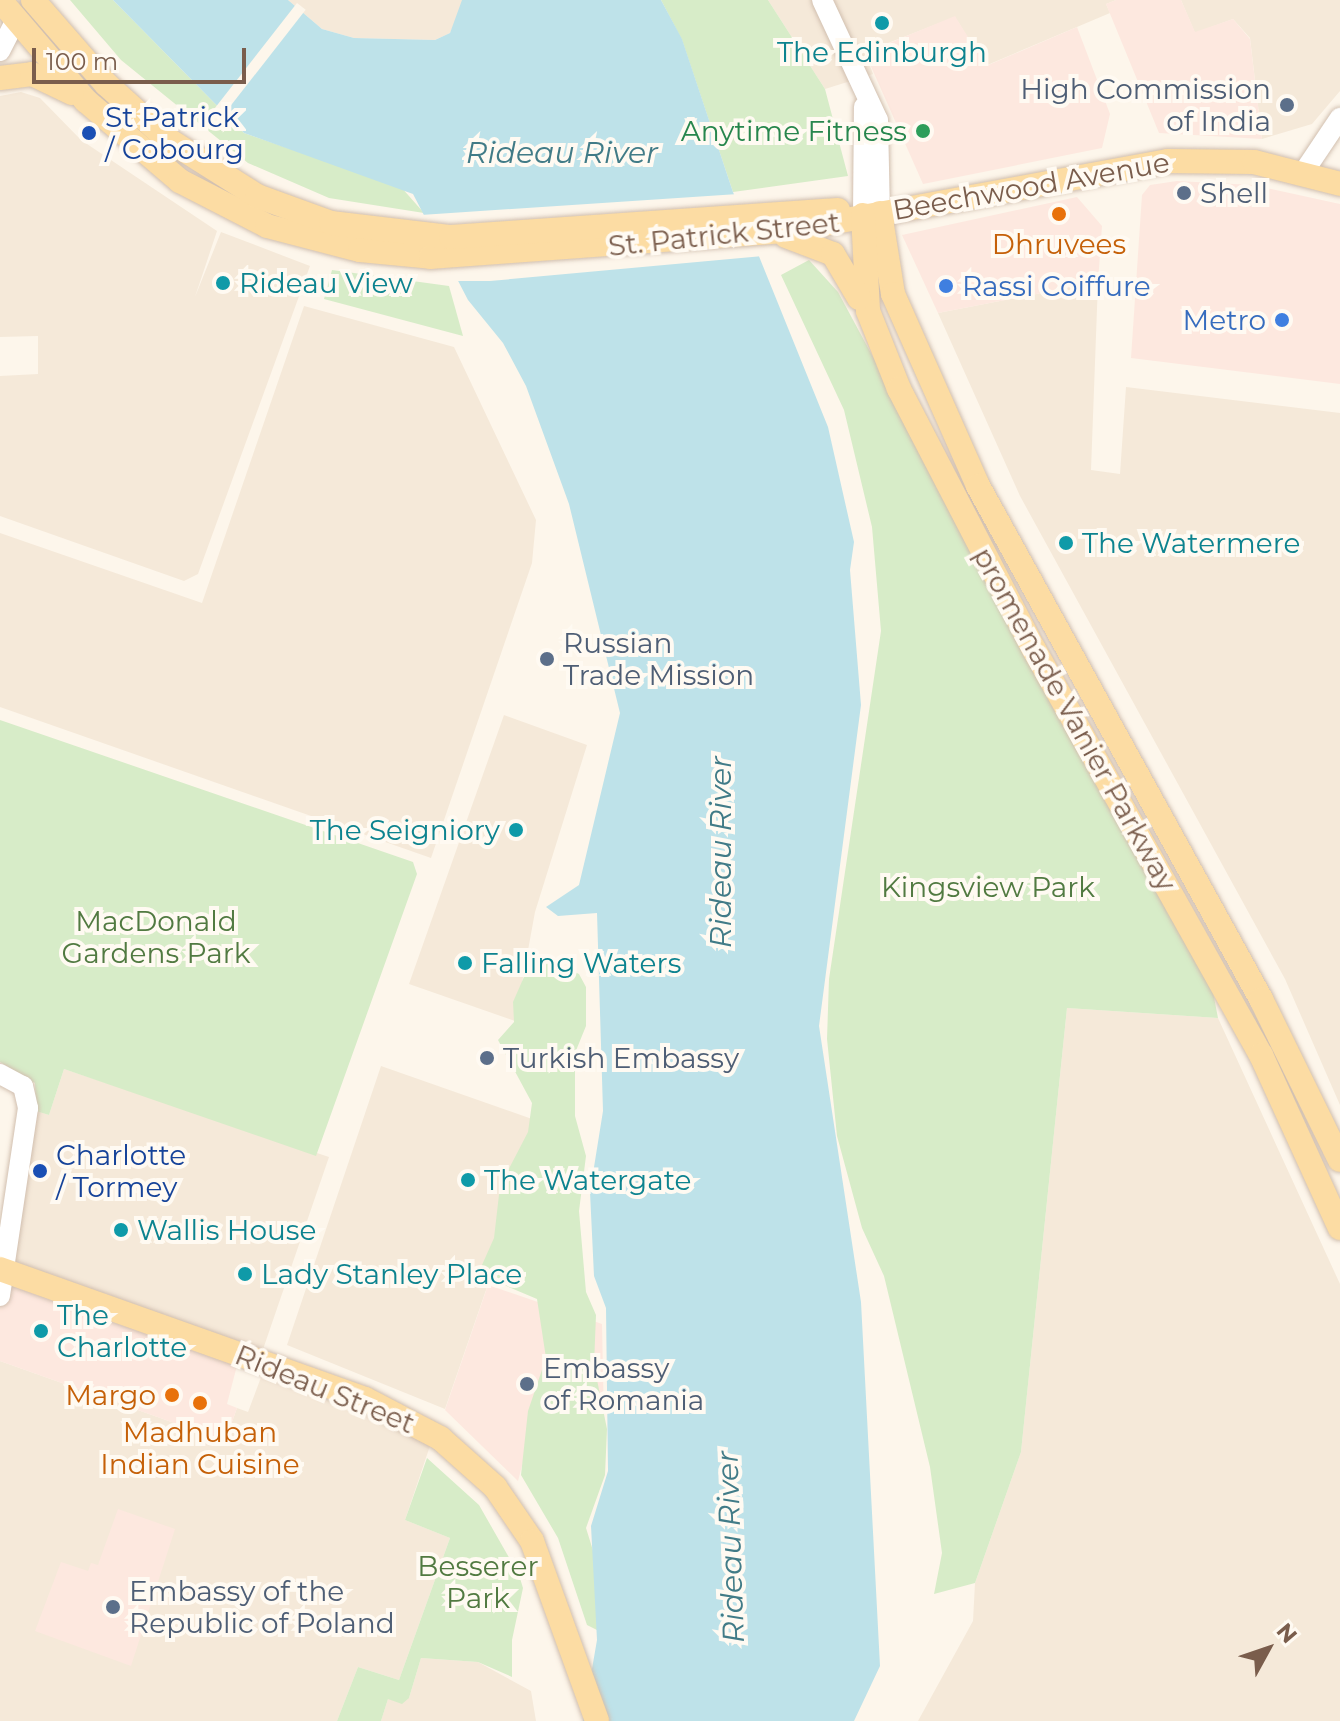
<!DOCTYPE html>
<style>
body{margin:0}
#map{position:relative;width:1340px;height:1721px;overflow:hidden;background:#fdf6eb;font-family:Montserrat,sans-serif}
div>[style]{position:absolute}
.residential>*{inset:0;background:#f5e9d9}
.commercial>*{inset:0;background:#fde8df}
.green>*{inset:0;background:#d7ecc8}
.water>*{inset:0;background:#bee2e9}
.pier>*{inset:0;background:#fdf6eb;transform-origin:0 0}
.roads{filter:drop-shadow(0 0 2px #d1bfaf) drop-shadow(0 0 2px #d1bfaf)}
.minor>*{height:20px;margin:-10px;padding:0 10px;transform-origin:10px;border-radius:10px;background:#fff}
.major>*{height:24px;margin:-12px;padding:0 12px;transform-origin:12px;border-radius:12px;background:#fcdca3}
.dots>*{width:22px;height:22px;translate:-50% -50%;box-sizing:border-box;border:4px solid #fffaf2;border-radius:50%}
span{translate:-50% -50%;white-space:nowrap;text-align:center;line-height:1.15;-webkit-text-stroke:8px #fffaf2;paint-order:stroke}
.culture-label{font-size:28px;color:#0d838f}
.left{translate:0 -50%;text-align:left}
.right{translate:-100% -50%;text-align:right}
.service-label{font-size:28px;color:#4e5e75}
.transit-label{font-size:28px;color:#164399}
.leisure-label{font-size:28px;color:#27864d}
.street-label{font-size:28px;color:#7a5d4c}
.food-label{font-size:28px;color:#c56008}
.shop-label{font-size:28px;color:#366cbe}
.park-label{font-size:28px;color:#517a41}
.water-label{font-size:30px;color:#417b87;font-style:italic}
.north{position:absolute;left:1228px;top:1609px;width:80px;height:80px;-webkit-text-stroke:6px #fffaf2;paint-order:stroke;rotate:50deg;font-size:22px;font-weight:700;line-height:32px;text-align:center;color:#7a5d4c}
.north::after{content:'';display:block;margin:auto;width:28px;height:36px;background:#7a5d4c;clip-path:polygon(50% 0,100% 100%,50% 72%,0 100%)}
.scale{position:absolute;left:32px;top:48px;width:214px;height:36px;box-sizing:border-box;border:4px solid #7a5d4c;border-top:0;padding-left:10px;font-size:24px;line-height:28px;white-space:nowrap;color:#7a5d4c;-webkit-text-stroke:6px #fffaf2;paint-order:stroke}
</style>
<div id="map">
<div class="residential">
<div style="clip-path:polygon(288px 0,462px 0,462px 8px,450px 33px,435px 40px,354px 38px,322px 29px)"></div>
<div style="clip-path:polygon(768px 0,1116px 0,1106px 4px,1110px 13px,985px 66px,955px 17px,865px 52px,873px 74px,825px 89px)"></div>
<div style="clip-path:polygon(1181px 0,1340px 0,1340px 91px,1312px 124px,1262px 139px,1250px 38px,1233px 19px,1195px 33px)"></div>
<div style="clip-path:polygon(21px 92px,40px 98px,81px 140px,217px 231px,195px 297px,221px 232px,310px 266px,198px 574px,184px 581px,0 516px,0 376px,38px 374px,38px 336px,0 337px,0 96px)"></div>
<div style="clip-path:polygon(1098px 282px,1091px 470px,1120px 474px,1126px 387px,1340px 413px,1340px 1105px,1285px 979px,1020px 496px,938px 313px)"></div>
<div style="clip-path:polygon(304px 306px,454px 347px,536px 520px,532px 563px,431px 858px,0 707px,0 533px,202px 603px)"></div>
<div style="clip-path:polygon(504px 715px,587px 745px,535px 912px,515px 1021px,409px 984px)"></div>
<div style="clip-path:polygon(1067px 1008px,1218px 1018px,1340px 1284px,1340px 1721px,918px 1721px,973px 1621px,975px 1583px,1021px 1452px)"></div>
<div style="clip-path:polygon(381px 1066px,566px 1131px,525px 1177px,445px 1409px,287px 1345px)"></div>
<div style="clip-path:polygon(64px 1069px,329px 1157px,259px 1361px,8px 1272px,28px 1108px,49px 1115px)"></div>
<div style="clip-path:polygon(0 1361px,225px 1441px,237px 1408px,248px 1412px,266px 1364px,434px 1434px,405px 1520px,450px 1538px,399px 1680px,358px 1667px,337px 1721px,0 1721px)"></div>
<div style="clip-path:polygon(421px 1658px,478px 1662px,531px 1691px,536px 1721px,381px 1721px,388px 1699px,409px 1698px)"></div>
</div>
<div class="commercial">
<div style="clip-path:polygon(1116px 0,1181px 0,1195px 32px,1233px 19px,1250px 39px,1262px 139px,1159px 133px,1106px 4px)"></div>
<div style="clip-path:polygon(955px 16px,986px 66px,1077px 27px,1110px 114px,1102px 148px,923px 184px,865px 53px)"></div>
<div style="clip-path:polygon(1177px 181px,1253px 185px,1340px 204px,1340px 384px,1131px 358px,1142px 195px,1150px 185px)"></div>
<div style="clip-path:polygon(1077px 197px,1102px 226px,1098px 282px,938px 313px,902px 235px)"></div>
<div style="clip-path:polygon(0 1269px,240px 1354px,227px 1404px,237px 1408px,225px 1441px,0 1361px)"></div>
<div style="clip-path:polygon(488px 1285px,602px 1324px,605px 1470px,529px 1439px,518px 1481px,445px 1410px)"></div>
<div style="clip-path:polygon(118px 1509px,175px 1529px,131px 1666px,35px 1631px,61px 1562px,88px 1571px,91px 1563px,98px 1565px)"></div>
</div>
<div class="green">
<div style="clip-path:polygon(70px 0,113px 0,244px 133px,401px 187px,424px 213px,329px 198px,248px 163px,121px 60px)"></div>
<div style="clip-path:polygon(661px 0,768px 0,825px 89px,848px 176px,733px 192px,682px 40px)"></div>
<div style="clip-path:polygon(809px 260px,838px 292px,1212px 987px,1218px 1018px,1067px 1008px,1021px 1452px,975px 1583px,934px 1594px,942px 1553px,930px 1467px,884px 1276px,862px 1228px,837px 1136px,827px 1039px,829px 979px,881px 631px,872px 527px,844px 410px,781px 275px)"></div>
<div style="clip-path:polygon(332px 270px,449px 286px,463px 336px,324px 299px)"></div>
<div style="clip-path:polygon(0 720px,413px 862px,417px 874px,316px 1156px,64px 1069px,49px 1115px,36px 1111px,35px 1083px,0 1062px)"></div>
<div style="clip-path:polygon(549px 960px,579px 974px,586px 987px,586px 1026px,575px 1053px,575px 1116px,586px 1156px,579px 1211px,586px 1292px,596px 1315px,594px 1365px,607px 1429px,605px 1475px,586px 1528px,595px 1557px,599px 1631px,587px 1625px,558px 1538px,521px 1475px,528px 1411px,546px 1358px,537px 1299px,478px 1274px,494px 1238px,500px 1186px,528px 1132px,532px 1103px,498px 1040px,514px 1022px,513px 1002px,527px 970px)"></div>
<div style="clip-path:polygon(427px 1458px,479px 1505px,519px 1575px,523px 1588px,512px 1640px,512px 1677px,478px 1662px,421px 1658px,409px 1698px,402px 1704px,388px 1699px,381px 1721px,337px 1721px,358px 1667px,399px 1680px,450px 1538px,405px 1520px)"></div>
</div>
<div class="water">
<div style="clip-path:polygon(113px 0,288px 0,322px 29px,354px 38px,435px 40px,450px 33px,462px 0,661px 0,682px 39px,733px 192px,828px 427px,854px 542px,850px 570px,861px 705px,819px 1026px,861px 1302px,880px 1666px,854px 1721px,583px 1721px,597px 1640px,591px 1526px,608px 1471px,606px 1308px,594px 1276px,590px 1192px,603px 1111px,597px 913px,558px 916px,546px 907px,579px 885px,620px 713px,569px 504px,526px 386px,503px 343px,468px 300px,413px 194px,244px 133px)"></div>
</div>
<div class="pier">
<div style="left:297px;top:3px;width:11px;height:145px;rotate:38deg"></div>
<div style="clip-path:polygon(738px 194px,763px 256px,490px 281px,454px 281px,421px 215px)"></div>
</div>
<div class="roads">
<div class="minor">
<div style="left:822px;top:0;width:132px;rotate:65deg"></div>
<div style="left:878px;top:120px;width:93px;rotate:88.8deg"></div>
<div style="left:0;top:51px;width:36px;rotate:-63deg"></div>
<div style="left:1305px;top:170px;width:63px;rotate:-56.1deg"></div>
<div style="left:863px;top:215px;width:108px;rotate:-89.5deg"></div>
<div style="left:0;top:1074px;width:26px;rotate:28deg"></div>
<div style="left:23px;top:1086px;width:23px;rotate:77deg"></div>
<div style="left:28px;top:1108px;width:190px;rotate:98.5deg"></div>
</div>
<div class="major">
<div style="left:0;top:0;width:133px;rotate:49.6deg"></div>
<div style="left:86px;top:101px;width:123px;rotate:40.4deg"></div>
<div style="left:180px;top:181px;width:98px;rotate:27.3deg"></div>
<div style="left:267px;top:226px;width:96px;rotate:14.5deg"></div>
<div style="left:360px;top:250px;width:71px;rotate:5.6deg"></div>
<div style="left:431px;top:257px;width:356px;rotate:-4.2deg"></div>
<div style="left:786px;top:231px;width:388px;rotate:-10.4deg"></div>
<div style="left:1168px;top:161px;width:86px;rotate:0.7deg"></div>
<div style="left:1254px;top:162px;width:89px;rotate:14.3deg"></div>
<div style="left:33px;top:0;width:111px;rotate:49deg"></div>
<div style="left:106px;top:84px;width:82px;rotate:42deg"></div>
<div style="left:167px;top:139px;width:107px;rotate:32.3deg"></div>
<div style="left:257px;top:196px;width:79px;rotate:20deg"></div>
<div style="left:331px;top:223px;width:121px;rotate:6.7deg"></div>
<div style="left:451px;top:237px;width:388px;rotate:-4deg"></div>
<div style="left:0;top:78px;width:32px;rotate:-7deg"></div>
<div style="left:32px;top:74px;width:44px;rotate:25.4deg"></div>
<div style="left:880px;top:213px;width:82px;rotate:80.9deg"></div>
<div style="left:893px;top:294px;width:210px;rotate:66.1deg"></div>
<div style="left:978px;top:486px;width:586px;rotate:61.12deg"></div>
<div style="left:1261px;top:999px;width:179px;rotate:63.9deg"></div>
<div style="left:863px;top:215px;width:96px;rotate:87deg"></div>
<div style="left:868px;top:311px;width:84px;rotate:68.3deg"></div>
<div style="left:899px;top:389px;width:293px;rotate:62.6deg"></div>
<div style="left:1034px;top:649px;width:465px;rotate:60.8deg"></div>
<div style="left:1261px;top:1055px;width:190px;rotate:65.5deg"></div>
<div style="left:786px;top:236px;width:50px;rotate:21deg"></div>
<div style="left:833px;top:254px;width:51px;rotate:59.4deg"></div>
<div style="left:0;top:1269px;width:387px;rotate:19.6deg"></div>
<div style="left:365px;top:1399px;width:85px;rotate:27.5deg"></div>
<div style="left:440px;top:1438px;width:74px;rotate:41.7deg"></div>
<div style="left:495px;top:1487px;width:65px;rotate:55.6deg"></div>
<div style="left:532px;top:1541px;width:191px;rotate:70.1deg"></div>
</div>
</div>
<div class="dots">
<div style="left:882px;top:23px;background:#0f9aa8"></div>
<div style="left:1287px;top:105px;background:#5c6f8a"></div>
<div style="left:923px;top:131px;background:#2e9e5b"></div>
<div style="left:89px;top:133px;background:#1a4fb4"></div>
<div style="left:1184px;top:193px;background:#5c6f8a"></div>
<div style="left:1059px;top:214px;background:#e8710a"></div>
<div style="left:223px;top:283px;background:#0f9aa8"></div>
<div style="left:946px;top:286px;background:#3f7fe0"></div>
<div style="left:1282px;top:320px;background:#3f7fe0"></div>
<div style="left:1066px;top:543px;background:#0f9aa8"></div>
<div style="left:547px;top:659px;background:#5c6f8a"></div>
<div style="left:516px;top:830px;background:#0f9aa8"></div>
<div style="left:465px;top:963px;background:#0f9aa8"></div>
<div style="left:487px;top:1058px;background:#5c6f8a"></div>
<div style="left:40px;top:1171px;background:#1a4fb4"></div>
<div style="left:468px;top:1180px;background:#0f9aa8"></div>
<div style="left:121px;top:1230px;background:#0f9aa8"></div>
<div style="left:245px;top:1274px;background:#0f9aa8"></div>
<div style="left:41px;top:1331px;background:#0f9aa8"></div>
<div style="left:527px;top:1384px;background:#5c6f8a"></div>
<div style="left:172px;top:1395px;background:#e8710a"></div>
<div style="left:200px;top:1403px;background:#e8710a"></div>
<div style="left:113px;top:1607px;background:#5c6f8a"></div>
</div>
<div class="culture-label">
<span style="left:882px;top:52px">The Edinburgh</span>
<span class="left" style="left:239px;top:283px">Rideau View</span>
<span class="left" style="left:1082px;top:543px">The Watermere</span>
<span class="right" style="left:500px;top:830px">The Seigniory</span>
<span class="left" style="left:481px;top:963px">Falling Waters</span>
<span class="left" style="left:484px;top:1180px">The Watergate</span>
<span class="left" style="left:137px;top:1230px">Wallis House</span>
<span class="left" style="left:261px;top:1274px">Lady Stanley Place</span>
<span class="left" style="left:57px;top:1331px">The<br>Charlotte</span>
</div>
<div class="service-label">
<span class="right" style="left:1271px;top:105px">High Commission<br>of India</span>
<span class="left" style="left:1200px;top:193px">Shell</span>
<span class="left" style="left:563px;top:659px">Russian<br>Trade Mission</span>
<span class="left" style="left:503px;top:1058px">Turkish Embassy</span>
<span class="left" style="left:543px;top:1384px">Embassy<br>of Romania</span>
<span class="left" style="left:129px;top:1607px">Embassy of the<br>Republic of Poland</span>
</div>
<div class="transit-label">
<span class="left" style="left:105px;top:133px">St Patrick<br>/ Cobourg</span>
<span class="left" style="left:56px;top:1171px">Charlotte<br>/ Tormey</span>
</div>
<div class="leisure-label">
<span class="right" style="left:907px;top:131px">Anytime Fitness</span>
</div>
<div class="street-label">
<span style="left:1031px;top:186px;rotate:-10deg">Beechwood Avenue</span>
<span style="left:724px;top:234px;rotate:-6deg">St. Patrick Street</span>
<span style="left:1075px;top:719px;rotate:61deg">promenade Vanier Parkway</span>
<span style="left:325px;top:1389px;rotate:22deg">Rideau Street</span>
</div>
<div class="food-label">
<span style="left:1059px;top:244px">Dhruvees</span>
<span class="right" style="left:156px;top:1395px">Margo</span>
<span style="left:200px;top:1448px">Madhuban<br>Indian Cuisine</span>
</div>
<div class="shop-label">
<span class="left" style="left:962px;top:286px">Rassi Coiffure</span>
<span class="right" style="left:1266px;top:320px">Metro</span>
</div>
<div class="park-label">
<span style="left:988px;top:887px">Kingsview Park</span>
<span style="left:156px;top:937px">MacDonald<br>Gardens Park</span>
<span style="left:478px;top:1582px">Besserer<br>Park</span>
</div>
<div class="water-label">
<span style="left:562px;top:153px">Rideau River</span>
<span style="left:721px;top:852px;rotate:-90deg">Rideau River</span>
<span style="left:731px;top:1547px;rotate:-92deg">Rideau River</span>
</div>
<div class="north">N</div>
<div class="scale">100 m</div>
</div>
